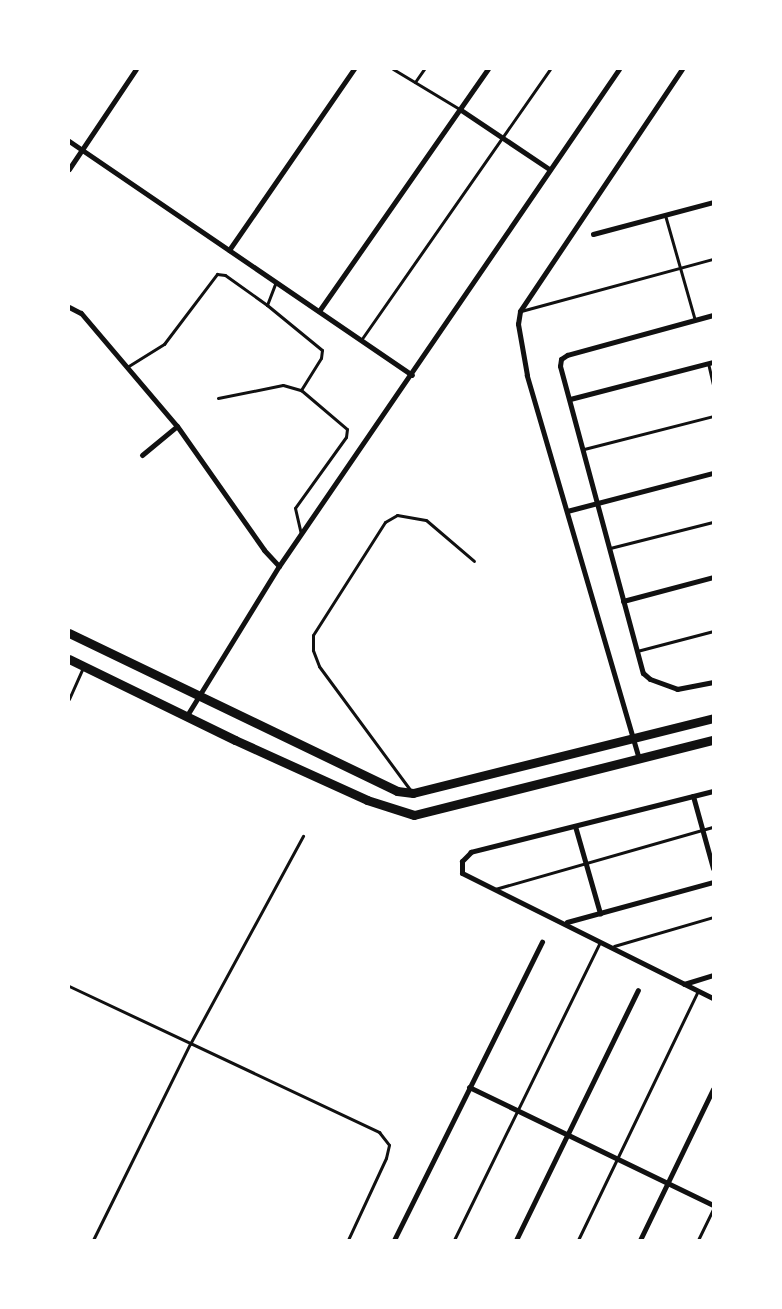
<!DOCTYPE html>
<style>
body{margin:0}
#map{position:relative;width:782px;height:1309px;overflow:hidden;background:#fff;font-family:Barlow,sans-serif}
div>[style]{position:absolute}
.service>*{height:3px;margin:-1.5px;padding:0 1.5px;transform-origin:1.5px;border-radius:1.5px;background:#111}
.minor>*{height:5px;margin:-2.5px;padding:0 2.5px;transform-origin:2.5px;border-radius:2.5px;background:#111}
.tertiary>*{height:9px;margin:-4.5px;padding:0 4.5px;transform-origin:4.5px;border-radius:4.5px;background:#111}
span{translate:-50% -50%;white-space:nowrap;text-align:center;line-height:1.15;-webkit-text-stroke:4px #fff;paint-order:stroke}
.frame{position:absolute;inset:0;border:70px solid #fff;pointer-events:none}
</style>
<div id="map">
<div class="service">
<div style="left:393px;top:69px;width:79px;rotate:31.1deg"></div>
<div style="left:415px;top:82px;width:16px;rotate:-55deg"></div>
<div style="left:665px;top:215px;width:109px;rotate:74.1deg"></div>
<div style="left:267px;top:305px;width:25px;rotate:-69deg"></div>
<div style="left:521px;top:311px;width:199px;rotate:-15.2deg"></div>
<div style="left:361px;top:340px;width:330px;rotate:-55.1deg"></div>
<div style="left:708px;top:363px;width:22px;rotate:77deg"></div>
<div style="left:127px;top:367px;width:44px;rotate:-31.9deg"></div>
<div style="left:164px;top:344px;width:88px;rotate:-52.9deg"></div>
<div style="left:217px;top:274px;width:8px;rotate:7deg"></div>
<div style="left:225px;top:275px;width:52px;rotate:35.5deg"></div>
<div style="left:267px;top:305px;width:71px;rotate:39.3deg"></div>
<div style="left:322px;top:350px;width:8px;rotate:97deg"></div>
<div style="left:321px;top:358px;width:38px;rotate:122deg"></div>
<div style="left:218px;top:398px;width:66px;rotate:-11.3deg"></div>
<div style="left:283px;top:385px;width:19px;rotate:16deg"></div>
<div style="left:301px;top:390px;width:60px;rotate:40.3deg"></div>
<div style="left:347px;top:429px;width:8px;rotate:97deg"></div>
<div style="left:346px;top:437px;width:87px;rotate:125.7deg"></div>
<div style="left:295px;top:508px;width:26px;rotate:77deg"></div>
<div style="left:584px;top:449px;width:133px;rotate:-14.3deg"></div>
<div style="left:610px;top:548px;width:106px;rotate:-14.2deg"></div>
<div style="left:637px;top:651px;width:79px;rotate:-14.7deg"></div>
<div style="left:69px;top:699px;width:34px;rotate:-66deg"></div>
<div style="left:411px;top:791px;width:155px;rotate:-126.4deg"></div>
<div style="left:319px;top:666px;width:17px;rotate:-111deg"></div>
<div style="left:313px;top:650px;width:15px;rotate:-90deg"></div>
<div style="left:313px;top:635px;width:134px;rotate:-57.5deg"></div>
<div style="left:385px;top:522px;width:14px;rotate:-30deg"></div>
<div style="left:397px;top:515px;width:29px;rotate:10deg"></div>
<div style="left:426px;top:520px;width:63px;rotate:40.5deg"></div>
<div style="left:495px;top:889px;width:227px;rotate:-15.9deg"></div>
<div style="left:614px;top:946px;width:103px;rotate:-16.3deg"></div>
<div style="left:69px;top:986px;width:343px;rotate:25.2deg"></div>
<div style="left:379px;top:1132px;width:16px;rotate:52deg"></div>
<div style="left:389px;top:1145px;width:13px;rotate:103deg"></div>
<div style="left:386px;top:1158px;width:90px;rotate:114.9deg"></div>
<div style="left:93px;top:1240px;width:219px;rotate:-63.7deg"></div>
<div style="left:190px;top:1044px;width:237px;rotate:-61.5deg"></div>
<div style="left:454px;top:1240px;width:332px;rotate:-63.9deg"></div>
<div style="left:578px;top:1240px;width:276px;rotate:-64.3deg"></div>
<div style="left:698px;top:1240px;width:34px;rotate:-64deg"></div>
</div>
<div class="minor">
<div style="left:461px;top:110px;width:106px;rotate:33.8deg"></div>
<div style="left:69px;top:141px;width:415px;rotate:34.3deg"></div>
<div style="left:69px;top:169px;width:120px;rotate:-56.2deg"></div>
<div style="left:593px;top:234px;width:124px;rotate:-14.9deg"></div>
<div style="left:229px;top:250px;width:220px;rotate:-55.4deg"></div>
<div style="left:69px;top:307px;width:13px;rotate:27deg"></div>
<div style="left:81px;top:313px;width:148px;rotate:49.7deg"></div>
<div style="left:177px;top:426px;width:151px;rotate:54.9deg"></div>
<div style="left:264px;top:550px;width:22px;rotate:47deg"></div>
<div style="left:319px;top:311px;width:295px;rotate:-55.1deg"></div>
<div style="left:713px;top:315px;width:151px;rotate:164.7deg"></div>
<div style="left:567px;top:355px;width:7px;rotate:146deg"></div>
<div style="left:561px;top:359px;width:7px;rotate:98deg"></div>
<div style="left:560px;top:366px;width:318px;rotate:74.9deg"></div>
<div style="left:643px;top:673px;width:9px;rotate:41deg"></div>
<div style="left:650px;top:679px;width:29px;rotate:20deg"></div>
<div style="left:677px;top:689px;width:37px;rotate:-11deg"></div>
<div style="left:570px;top:399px;width:148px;rotate:-14.5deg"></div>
<div style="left:142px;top:455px;width:45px;rotate:-39.6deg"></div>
<div style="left:567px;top:511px;width:151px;rotate:-14.6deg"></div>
<div style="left:623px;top:601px;width:93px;rotate:-14.9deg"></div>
<div style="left:186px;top:717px;width:177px;rotate:-58.4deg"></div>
<div style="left:279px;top:566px;width:602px;rotate:-55.62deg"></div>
<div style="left:639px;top:759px;width:400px;rotate:-106.3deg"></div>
<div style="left:527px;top:375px;width:52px;rotate:-100deg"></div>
<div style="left:518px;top:324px;width:13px;rotate:-81deg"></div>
<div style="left:520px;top:311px;width:291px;rotate:-56.2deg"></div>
<div style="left:713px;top:791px;width:250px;rotate:165.9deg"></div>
<div style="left:471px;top:852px;width:13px;rotate:135deg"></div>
<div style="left:462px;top:861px;width:12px;rotate:90deg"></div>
<div style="left:462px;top:873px;width:280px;rotate:26.5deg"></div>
<div style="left:693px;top:796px;width:75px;rotate:74.5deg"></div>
<div style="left:575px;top:826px;width:91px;rotate:74deg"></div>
<div style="left:567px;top:922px;width:151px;rotate:-15.3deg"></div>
<div style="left:684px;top:984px;width:30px;rotate:-17deg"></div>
<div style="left:469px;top:1087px;width:271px;rotate:25.8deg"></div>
<div style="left:394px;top:1240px;width:333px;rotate:-63.6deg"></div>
<div style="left:516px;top:1240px;width:278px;rotate:-64deg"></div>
<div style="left:640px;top:1240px;width:168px;rotate:-64.2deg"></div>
</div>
<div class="tertiary">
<div style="left:69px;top:633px;width:364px;rotate:25.7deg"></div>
<div style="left:397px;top:791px;width:16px;rotate:7deg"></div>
<div style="left:413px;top:793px;width:309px;rotate:-14deg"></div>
<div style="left:69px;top:659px;width:185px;rotate:26deg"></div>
<div style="left:235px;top:740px;width:145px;rotate:24.4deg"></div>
<div style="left:367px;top:800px;width:49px;rotate:17.7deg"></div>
<div style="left:414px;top:815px;width:308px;rotate:-14.1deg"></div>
</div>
<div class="frame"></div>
</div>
